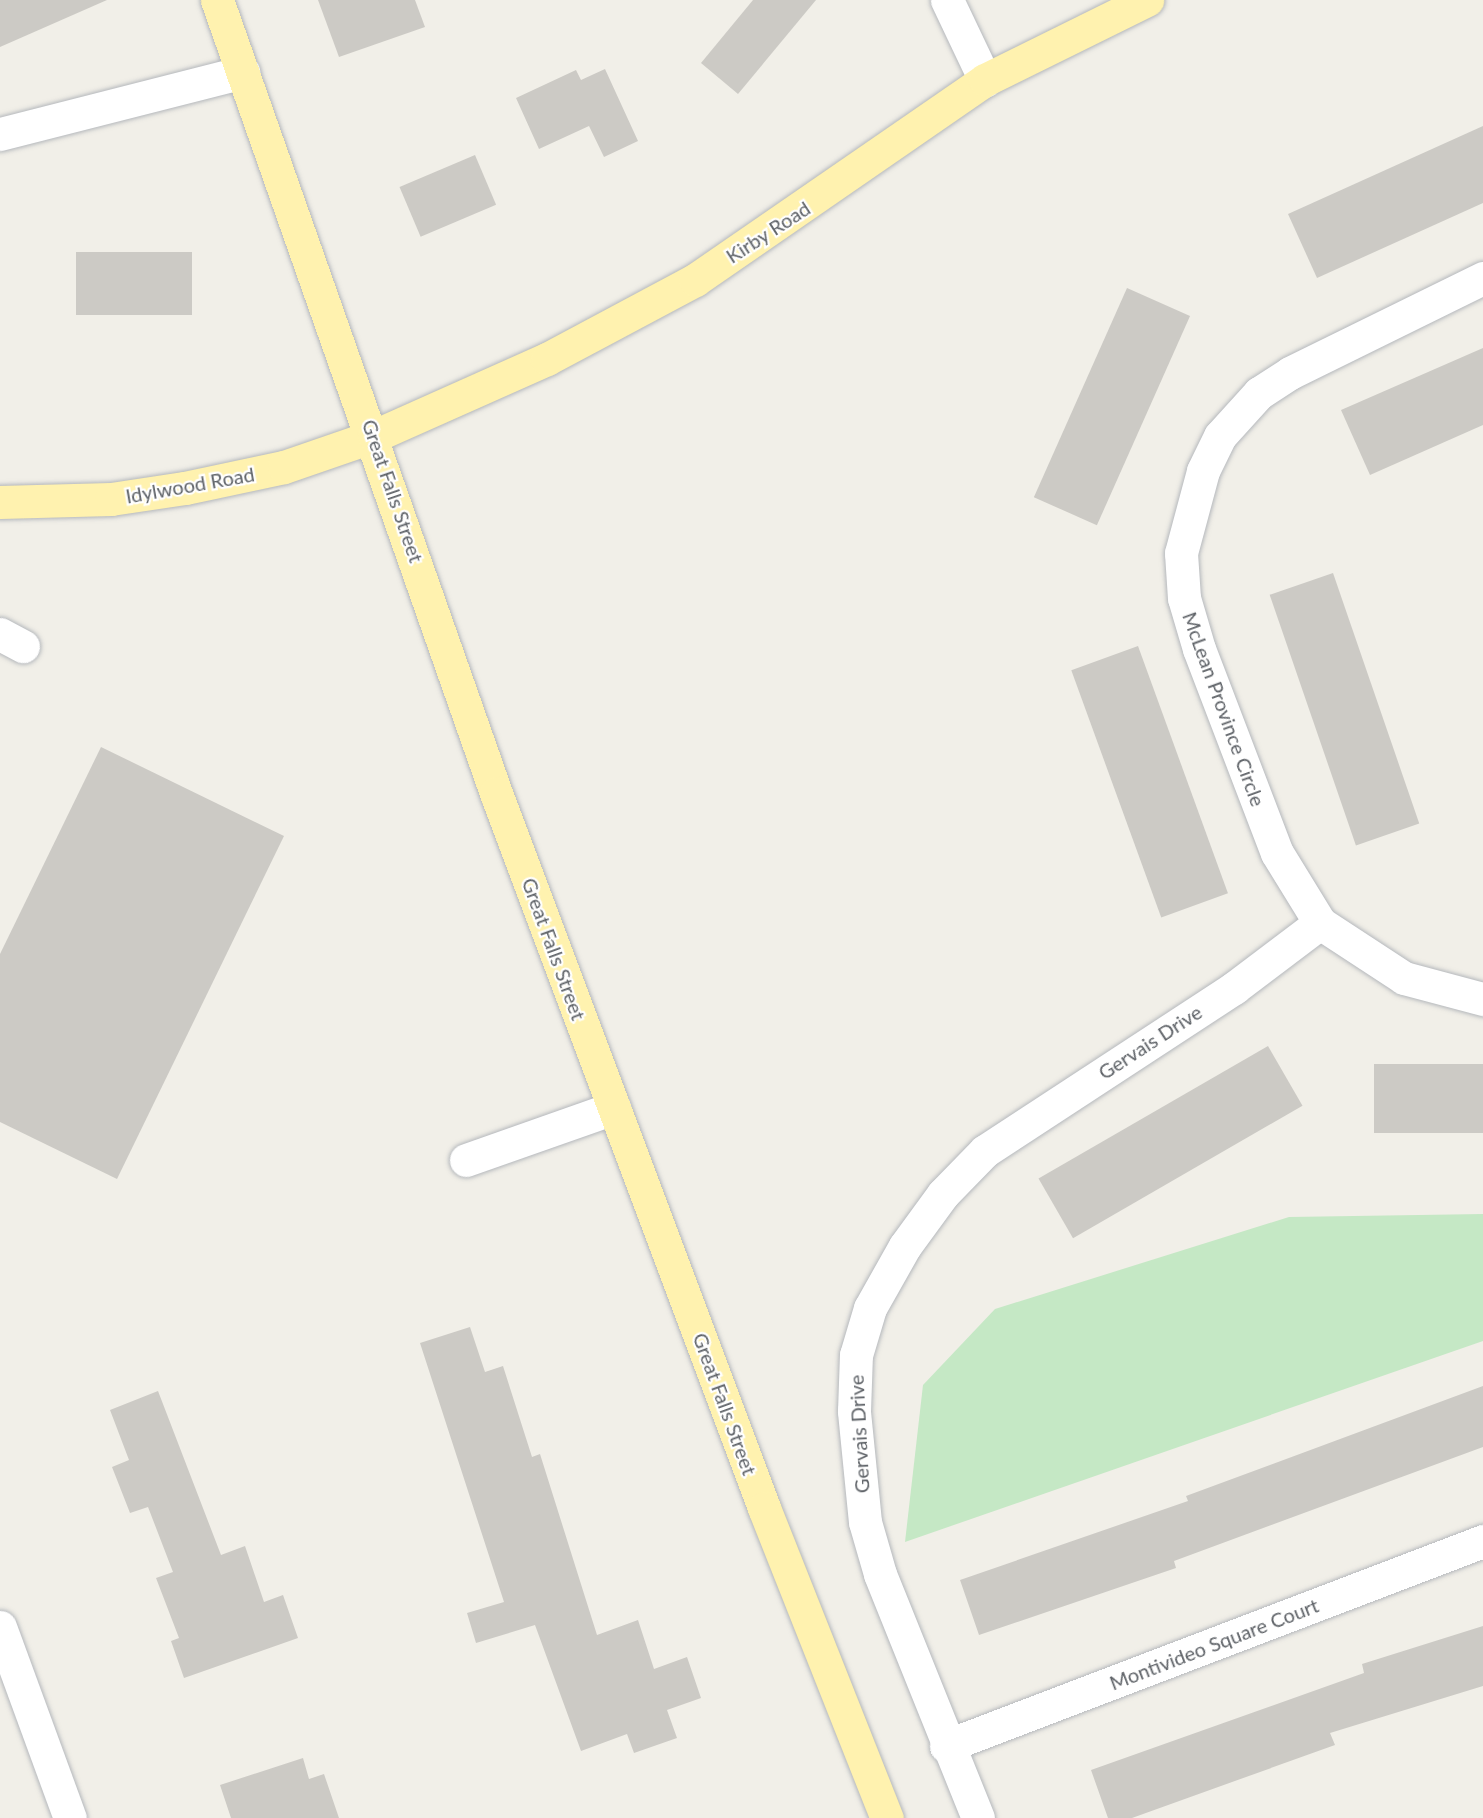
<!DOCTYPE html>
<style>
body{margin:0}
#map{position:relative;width:1483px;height:1818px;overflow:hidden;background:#f1efe8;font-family:Lato,sans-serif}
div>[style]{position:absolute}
.green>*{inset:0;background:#c5e8c5}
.building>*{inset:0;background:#cccac5;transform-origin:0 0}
.roads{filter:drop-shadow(0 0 2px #b5b8bc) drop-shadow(0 0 2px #b5b8bc)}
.minor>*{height:33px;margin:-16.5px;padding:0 16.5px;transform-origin:16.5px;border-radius:16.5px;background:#fff}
.major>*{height:33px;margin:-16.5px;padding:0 16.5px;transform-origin:16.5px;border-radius:16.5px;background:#fff2af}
span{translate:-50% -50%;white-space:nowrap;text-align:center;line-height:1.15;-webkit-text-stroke:4.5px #fff;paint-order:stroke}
.street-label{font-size:20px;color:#5f6368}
</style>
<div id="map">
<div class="green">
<div style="clip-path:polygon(1483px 1214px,1483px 1341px,905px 1542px,923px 1385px,995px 1309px,1289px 1217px)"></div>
</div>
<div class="building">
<div style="clip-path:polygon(0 0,107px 0,0 47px)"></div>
<div style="clip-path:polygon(318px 0,415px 0,425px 27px,339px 57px)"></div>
<div style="clip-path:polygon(753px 0,816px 0,738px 94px,701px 63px)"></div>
<div style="clip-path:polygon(605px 69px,638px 141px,604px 157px,589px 126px,539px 149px,516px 98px,576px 70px,581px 80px)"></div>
<div style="clip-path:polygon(1483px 126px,1483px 203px,1317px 278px,1288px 214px)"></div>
<div style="left:475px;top:155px;width:54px;height:82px;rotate:67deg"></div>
<div style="left:76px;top:252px;width:116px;height:63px"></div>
<div style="left:1127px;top:288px;width:69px;height:229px;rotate:24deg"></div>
<div style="clip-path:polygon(1483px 348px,1483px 425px,1370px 475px,1341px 410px)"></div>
<div style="left:1333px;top:573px;width:265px;height:67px;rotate:71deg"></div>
<div style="left:1138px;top:646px;width:263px;height:71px;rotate:70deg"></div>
<div style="clip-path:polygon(101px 747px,284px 836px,117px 1179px,0 1122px,0 954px)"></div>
<div style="left:1268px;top:1046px;width:69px;height:265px;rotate:60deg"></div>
<div style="left:1483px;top:1064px;width:69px;height:109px;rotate:90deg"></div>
<div style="clip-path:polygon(470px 1327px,485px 1372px,503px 1366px,532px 1457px,540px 1454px,597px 1635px,638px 1620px,654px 1669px,687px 1657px,701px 1698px,667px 1710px,677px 1738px,634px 1753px,627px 1734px,581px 1751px,535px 1625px,476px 1643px,467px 1613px,504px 1602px,420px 1343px)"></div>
<div style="clip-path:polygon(1483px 1386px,1483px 1447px,1174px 1561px,1176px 1568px,979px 1635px,960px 1580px,1188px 1501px,1186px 1496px)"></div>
<div style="clip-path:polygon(158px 1391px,221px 1555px,245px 1546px,264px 1602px,283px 1595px,298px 1638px,184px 1678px,171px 1641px,179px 1638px,156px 1578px,173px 1572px,148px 1507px,130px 1513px,112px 1467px,129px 1460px,110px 1410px)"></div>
<div style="clip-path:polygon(1483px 1626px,1483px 1686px,1330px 1733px,1335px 1745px,1132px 1818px,1108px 1818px,1091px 1770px,1364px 1673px,1362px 1664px)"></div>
<div style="clip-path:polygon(303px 1758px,309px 1779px,324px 1774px,339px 1818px,231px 1818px,220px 1785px)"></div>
</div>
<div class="roads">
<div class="minor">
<div style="left:947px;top:0;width:89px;rotate:64.6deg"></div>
<div style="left:0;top:134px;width:251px;rotate:-14.3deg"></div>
<div style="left:1483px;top:278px;width:215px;rotate:153.8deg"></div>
<div style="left:1290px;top:373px;width:37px;rotate:147deg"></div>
<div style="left:1259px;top:393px;width:58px;rotate:132.2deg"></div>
<div style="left:1220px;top:436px;width:39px;rotate:116deg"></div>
<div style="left:1203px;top:471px;width:85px;rotate:105deg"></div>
<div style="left:1181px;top:553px;width:45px;rotate:86.2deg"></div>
<div style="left:1184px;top:598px;width:53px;rotate:73.6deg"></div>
<div style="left:1199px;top:649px;width:218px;rotate:69.1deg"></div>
<div style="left:1277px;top:853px;width:82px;rotate:58.4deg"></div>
<div style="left:1320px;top:923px;width:100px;rotate:33.2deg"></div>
<div style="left:1404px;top:978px;width:82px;rotate:14.9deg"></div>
<div style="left:0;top:634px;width:26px;rotate:28deg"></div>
<div style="left:466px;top:1160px;width:157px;rotate:-19.4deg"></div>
<div style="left:0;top:1627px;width:203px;rotate:69.9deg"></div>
<div style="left:946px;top:1746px;width:575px;rotate:-20.89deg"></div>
<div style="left:978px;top:1818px;width:263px;rotate:-111.9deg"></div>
<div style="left:880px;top:1574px;width:54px;rotate:-106.1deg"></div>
<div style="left:865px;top:1522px;width:112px;rotate:-95.7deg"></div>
<div style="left:854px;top:1411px;width:56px;rotate:-88deg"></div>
<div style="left:856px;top:1355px;width:49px;rotate:-73.4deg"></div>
<div style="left:870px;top:1308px;width:71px;rotate:-60.6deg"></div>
<div style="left:905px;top:1246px;width:64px;rotate:-53.8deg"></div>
<div style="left:943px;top:1194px;width:60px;rotate:-45.7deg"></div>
<div style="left:985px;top:1151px;width:298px;rotate:-33.2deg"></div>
<div style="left:1234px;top:988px;width:108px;rotate:-37.1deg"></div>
</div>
<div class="major">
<div style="left:217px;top:0;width:841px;rotate:70.62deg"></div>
<div style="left:496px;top:793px;width:764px;rotate:69.45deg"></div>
<div style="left:764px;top:1508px;width:334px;rotate:68.4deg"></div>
<div style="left:0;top:502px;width:111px;rotate:-1.5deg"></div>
<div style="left:111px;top:499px;width:75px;rotate:-8.5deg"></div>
<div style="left:185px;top:488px;width:101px;rotate:-12deg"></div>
<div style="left:284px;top:467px;width:95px;rotate:-19deg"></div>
<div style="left:374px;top:436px;width:189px;rotate:-24deg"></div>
<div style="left:547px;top:359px;width:168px;rotate:-28.1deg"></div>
<div style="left:695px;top:280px;width:352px;rotate:-34.6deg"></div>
<div style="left:985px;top:80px;width:181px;rotate:-26.3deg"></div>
</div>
</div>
<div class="street-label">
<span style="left:768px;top:232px;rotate:-33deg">Kirby Road</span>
<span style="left:190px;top:485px;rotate:-10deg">Idylwood Road</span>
<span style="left:393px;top:491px;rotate:71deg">Great Falls Street</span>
<span style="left:1224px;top:709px;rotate:70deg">McLean Province Circle</span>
<span style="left:554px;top:949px;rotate:70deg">Great Falls Street</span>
<span style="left:1150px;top:1042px;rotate:-33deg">Gervais Drive</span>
<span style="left:725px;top:1404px;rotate:70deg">Great Falls Street</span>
<span style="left:859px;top:1434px;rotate:-93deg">Gervais Drive</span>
<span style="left:1214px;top:1644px;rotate:-21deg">Montivideo Square Court</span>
</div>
</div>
